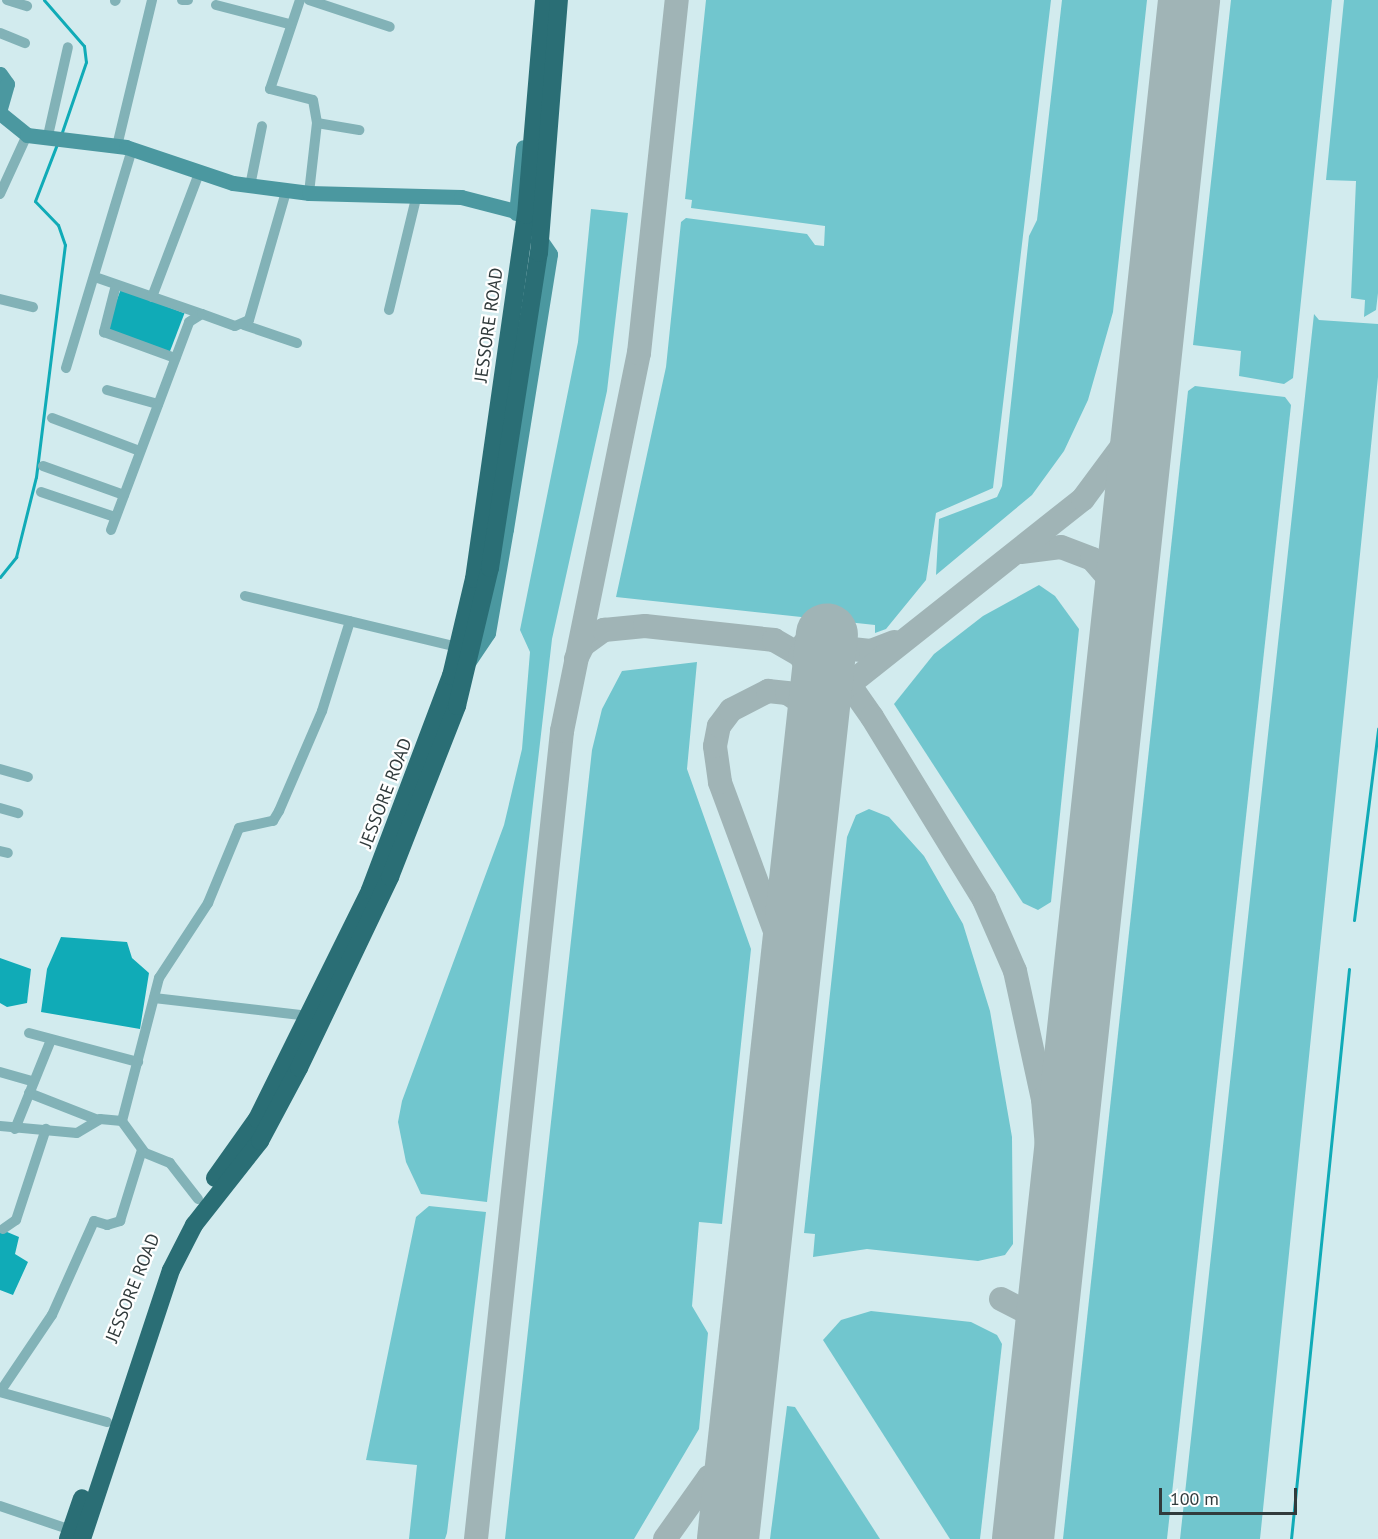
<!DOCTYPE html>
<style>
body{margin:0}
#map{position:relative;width:1378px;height:1539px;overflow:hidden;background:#d2ebee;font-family:"PT Sans",sans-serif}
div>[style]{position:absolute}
.green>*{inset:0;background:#71c6ce}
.water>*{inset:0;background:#10abb7;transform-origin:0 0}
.stream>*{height:3px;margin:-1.5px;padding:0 1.5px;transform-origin:1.5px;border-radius:1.5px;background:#10abb7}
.taxiway>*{height:24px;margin:-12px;padding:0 12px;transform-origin:12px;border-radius:12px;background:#a0b4b6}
.runway>*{height:62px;margin:-31px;padding:0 31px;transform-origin:31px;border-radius:31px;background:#a0b4b6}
.street>*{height:10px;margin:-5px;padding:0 5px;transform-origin:5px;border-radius:5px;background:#82b2b7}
.secondary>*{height:15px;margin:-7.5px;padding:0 7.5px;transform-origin:7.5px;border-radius:7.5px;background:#4b98a0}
.highway>*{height:18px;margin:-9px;padding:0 9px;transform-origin:9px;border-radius:9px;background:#2a6e75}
span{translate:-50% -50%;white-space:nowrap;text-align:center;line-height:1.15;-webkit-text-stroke:4.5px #fff;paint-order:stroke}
.street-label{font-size:18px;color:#313b3c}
.scale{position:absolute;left:1159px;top:1488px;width:138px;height:27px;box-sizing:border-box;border:3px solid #313b3c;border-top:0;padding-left:8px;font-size:18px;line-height:21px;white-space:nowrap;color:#313b3c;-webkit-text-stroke:4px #fff;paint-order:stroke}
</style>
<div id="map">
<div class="green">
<div style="clip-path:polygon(706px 0,1051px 0,993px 488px,936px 513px,926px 580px,886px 629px,875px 633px,875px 625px,616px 597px,666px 367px,681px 222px,686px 218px,807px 234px,815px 245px,824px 246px,825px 226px,691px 208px,692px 200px,685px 199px)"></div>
<div style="clip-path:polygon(1062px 0,1147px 0,1113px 312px,1088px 400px,1064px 451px,1032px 495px,936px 575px,939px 519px,997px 497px,1002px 486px,1029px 236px,1037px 220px)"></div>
<div style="clip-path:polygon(1231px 0,1332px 0,1293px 378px,1284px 384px,1239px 376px,1241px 351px,1193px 345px)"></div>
<div style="clip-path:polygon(1344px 0,1378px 0,1378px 293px,1376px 310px,1364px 317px,1365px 300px,1351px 298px,1356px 181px,1326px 180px)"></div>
<div style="clip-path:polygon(591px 209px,628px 213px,607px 391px,552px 639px,487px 1202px,421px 1194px,406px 1162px,398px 1122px,402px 1101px,504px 825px,522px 749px,530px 652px,520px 630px,578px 342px)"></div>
<div style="clip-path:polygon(1314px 314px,1319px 320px,1378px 324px,1378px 377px,1260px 1539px,1180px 1539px)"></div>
<div style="clip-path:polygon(1195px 386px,1285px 397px,1291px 405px,1167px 1539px,1063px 1539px,1188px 391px)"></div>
<div style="clip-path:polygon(1039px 585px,1055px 596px,1079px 629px,1051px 902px,1038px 910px,1023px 903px,894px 704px,934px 654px,983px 616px)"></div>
<div style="clip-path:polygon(697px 662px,687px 769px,751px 949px,722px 1224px,699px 1222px,692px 1306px,708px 1333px,699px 1429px,634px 1539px,505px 1539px,592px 750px,602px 709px,622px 671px)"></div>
<div style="clip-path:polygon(869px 809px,889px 817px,924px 856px,963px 924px,990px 1011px,1012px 1137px,1013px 1244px,1005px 1255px,978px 1261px,867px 1249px,813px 1257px,815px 1234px,804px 1233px,847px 837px,856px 815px)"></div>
<div style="clip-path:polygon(429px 1206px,486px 1212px,447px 1533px,445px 1539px,409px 1539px,417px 1465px,366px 1460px,416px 1217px)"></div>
<div style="clip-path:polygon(871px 1311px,971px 1322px,997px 1335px,1002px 1344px,980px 1539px,950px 1539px,823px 1340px,841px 1320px)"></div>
<div style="clip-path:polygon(787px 1406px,795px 1407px,880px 1539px,770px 1539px)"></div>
</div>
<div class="water">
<div style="left:121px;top:289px;width:68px;height:45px;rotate:21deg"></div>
<div style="clip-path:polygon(61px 937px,127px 942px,132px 958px,149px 973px,140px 1029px,41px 1012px,47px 969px)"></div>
<div style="clip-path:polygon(0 958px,31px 969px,27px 1003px,7px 1007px,0 1003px)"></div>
<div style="clip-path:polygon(0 1229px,19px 1237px,15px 1254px,28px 1262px,13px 1295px,0 1290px)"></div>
</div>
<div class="stream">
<div style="left:44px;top:0;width:61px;rotate:49deg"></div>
<div style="left:84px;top:46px;width:16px;rotate:83deg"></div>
<div style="left:86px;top:62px;width:77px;rotate:108.9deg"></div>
<div style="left:0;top:577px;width:26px;rotate:-51deg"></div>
<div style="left:16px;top:557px;width:82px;rotate:-76deg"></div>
<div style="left:36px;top:477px;width:234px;rotate:-82.9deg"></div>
<div style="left:65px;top:245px;width:21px;rotate:-109deg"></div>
<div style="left:58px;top:225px;width:33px;rotate:-134deg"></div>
<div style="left:35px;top:201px;width:61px;rotate:-68.9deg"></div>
<div style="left:1354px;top:920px;width:193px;rotate:-82.8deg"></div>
<div style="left:1291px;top:1539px;width:573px;rotate:-84.19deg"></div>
</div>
<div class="taxiway">
<div style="left:1021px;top:552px;width:40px;rotate:-7.1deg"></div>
<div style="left:1061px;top:547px;width:33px;rotate:21deg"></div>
<div style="left:1092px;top:559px;width:32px;rotate:49deg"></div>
<div style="left:1113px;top:583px;width:32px;rotate:72deg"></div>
<div style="left:804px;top:644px;width:29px;rotate:27deg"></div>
<div style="left:830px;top:657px;width:73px;rotate:55deg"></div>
<div style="left:872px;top:717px;width:215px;rotate:58.5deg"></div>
<div style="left:984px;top:900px;width:77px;rotate:66.4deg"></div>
<div style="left:1015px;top:971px;width:131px;rotate:77.7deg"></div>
<div style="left:1043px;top:1099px;width:147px;rotate:85.3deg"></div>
<div style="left:814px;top:645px;width:57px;rotate:6deg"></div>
<div style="left:871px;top:651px;width:25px;rotate:-21deg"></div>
<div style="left:576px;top:659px;width:16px;rotate:-63deg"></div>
<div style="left:583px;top:645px;width:26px;rotate:-36deg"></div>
<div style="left:604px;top:630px;width:41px;rotate:-5.6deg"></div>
<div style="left:645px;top:626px;width:130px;rotate:6.2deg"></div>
<div style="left:774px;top:640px;width:30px;rotate:30deg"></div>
<div style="left:800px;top:655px;width:31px;rotate:59deg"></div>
<div style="left:816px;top:682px;width:46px;rotate:87.5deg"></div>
<div style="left:816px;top:750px;width:51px;rotate:-69.4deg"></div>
<div style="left:834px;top:702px;width:21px;rotate:-51deg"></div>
<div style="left:847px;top:686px;width:301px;rotate:-38.4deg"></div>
<div style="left:1083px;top:499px;width:67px;rotate:-53.5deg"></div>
<div style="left:1123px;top:445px;width:64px;rotate:-67.9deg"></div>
<div style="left:787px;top:1015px;width:46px;rotate:-87.5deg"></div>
<div style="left:789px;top:969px;width:199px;rotate:-110.3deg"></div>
<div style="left:720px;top:782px;width:36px;rotate:-98deg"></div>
<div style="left:715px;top:746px;width:20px;rotate:-79deg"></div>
<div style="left:719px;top:726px;width:20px;rotate:-53deg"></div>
<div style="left:731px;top:710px;width:42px;rotate:-27.2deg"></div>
<div style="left:768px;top:691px;width:19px;rotate:6deg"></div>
<div style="left:787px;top:693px;width:17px;rotate:33deg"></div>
<div style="left:801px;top:702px;width:21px;rotate:59deg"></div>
<div style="left:812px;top:720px;width:27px;rotate:82deg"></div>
<div style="left:1001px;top:1299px;width:34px;rotate:27deg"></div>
<div style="left:1031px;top:1314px;width:39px;rotate:72deg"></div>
<div style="left:476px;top:1539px;width:813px;rotate:-83.92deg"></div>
<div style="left:562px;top:731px;width:386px;rotate:-78.5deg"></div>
<div style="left:639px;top:353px;width:355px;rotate:-83.9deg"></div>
<div style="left:665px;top:1539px;width:76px;rotate:-54.6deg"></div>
<div style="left:709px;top:1477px;width:24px;rotate:33deg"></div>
<div style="left:729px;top:1490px;width:36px;rotate:88deg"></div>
</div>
<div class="runway">
<div style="left:728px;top:1539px;width:910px;rotate:-83.76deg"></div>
<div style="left:1023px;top:1539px;width:1548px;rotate:-83.84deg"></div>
</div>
<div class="street">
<div style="left:7px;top:0;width:21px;rotate:17deg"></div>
<div style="left:182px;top:0;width:6px"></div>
<div style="left:300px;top:0;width:94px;rotate:108.6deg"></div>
<div style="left:270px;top:89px;width:44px;rotate:14.3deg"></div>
<div style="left:313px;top:100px;width:23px;rotate:80deg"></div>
<div style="left:309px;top:0;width:85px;rotate:18.4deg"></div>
<div style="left:115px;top:1px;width:1px;rotate:-45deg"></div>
<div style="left:216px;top:5px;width:75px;rotate:14.6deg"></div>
<div style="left:0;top:33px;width:27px;rotate:22deg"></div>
<div style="left:47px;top:140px;width:95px;rotate:-77.3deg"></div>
<div style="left:117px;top:146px;width:150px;rotate:-76.5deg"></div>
<div style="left:250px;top:186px;width:61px;rotate:-78.7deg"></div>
<div style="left:309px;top:193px;width:70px;rotate:-83.5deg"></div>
<div style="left:317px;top:123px;width:43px;rotate:9.5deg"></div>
<div style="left:0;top:194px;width:65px;rotate:-65.4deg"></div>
<div style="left:95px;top:277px;width:113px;rotate:19.1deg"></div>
<div style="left:116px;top:285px;width:49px;rotate:104.3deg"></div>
<div style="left:104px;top:332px;width:76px;rotate:20.1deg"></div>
<div style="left:152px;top:297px;width:133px;rotate:-69.2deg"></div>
<div style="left:0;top:299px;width:34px;rotate:14deg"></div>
<div style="left:389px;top:310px;width:115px;rotate:-76.4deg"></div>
<div style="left:244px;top:325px;width:56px;rotate:18.8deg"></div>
<div style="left:66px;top:368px;width:228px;rotate:-73.2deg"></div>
<div style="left:107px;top:390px;width:53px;rotate:15.4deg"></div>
<div style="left:52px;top:418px;width:94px;rotate:20.6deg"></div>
<div style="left:43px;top:466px;width:86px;rotate:19.7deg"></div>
<div style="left:41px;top:492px;width:78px;rotate:18.7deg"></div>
<div style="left:111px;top:530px;width:222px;rotate:-69.4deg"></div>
<div style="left:189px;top:322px;width:15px;rotate:-32deg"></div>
<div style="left:202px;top:314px;width:35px;rotate:20deg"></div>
<div style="left:235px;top:326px;width:15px;rotate:-23deg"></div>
<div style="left:249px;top:320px;width:133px;rotate:-73.9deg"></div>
<div style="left:245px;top:596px;width:219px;rotate:13.5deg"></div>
<div style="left:0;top:769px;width:29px;rotate:16deg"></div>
<div style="left:0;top:808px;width:19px;rotate:16deg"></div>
<div style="left:0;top:851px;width:8px;rotate:14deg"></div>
<div style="left:154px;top:998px;width:156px;rotate:6.6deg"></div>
<div style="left:29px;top:1033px;width:113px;rotate:14.9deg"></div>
<div style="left:0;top:1072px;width:35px;rotate:16deg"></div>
<div style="left:29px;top:1093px;width:74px;rotate:21.4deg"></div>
<div style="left:0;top:1126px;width:77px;rotate:5.2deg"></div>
<div style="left:77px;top:1133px;width:27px;rotate:-31deg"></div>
<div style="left:100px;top:1119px;width:22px;rotate:5deg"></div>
<div style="left:15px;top:1129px;width:96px;rotate:-68deg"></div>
<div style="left:198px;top:1199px;width:46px;rotate:-127.9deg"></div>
<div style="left:170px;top:1163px;width:27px;rotate:-158deg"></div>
<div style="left:145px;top:1153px;width:39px;rotate:-126deg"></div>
<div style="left:122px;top:1121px;width:148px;rotate:-75.5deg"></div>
<div style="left:159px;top:978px;width:90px;rotate:-56.8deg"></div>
<div style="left:208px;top:903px;width:81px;rotate:-67.5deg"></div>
<div style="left:239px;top:828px;width:35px;rotate:-12deg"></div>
<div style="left:273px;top:821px;width:12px;rotate:-59deg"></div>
<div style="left:279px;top:811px;width:109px;rotate:-66.7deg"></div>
<div style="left:322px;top:711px;width:94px;rotate:-72.7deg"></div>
<div style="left:3px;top:1229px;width:16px;rotate:-35deg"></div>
<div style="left:16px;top:1220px;width:96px;rotate:-71.8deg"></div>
<div style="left:0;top:1392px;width:93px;rotate:-56deg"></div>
<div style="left:52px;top:1315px;width:103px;rotate:-65.9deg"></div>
<div style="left:94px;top:1221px;width:14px;rotate:17deg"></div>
<div style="left:107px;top:1225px;width:14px;rotate:-17deg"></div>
<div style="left:120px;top:1221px;width:74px;rotate:-72.8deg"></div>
<div style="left:0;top:1392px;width:111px;rotate:15.7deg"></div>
<div style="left:0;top:1506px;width:75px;rotate:18.7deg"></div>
</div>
<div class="secondary">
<div style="left:0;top:74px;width:12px;rotate:55deg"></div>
<div style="left:7px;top:84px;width:26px;rotate:106deg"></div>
<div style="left:0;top:113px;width:35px;rotate:39deg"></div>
<div style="left:27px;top:135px;width:100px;rotate:6.9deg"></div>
<div style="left:126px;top:147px;width:113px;rotate:18.6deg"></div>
<div style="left:233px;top:183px;width:77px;rotate:7.5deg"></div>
<div style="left:309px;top:193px;width:152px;rotate:1.5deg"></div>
<div style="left:461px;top:197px;width:76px;rotate:14.4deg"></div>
<div style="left:516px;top:213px;width:66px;rotate:-83.9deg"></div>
<div style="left:469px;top:661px;width:34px;rotate:-56deg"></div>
<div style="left:488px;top:633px;width:106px;rotate:-80.2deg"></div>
<div style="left:506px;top:529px;width:278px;rotate:-80.9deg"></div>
<div style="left:550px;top:254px;width:18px;rotate:-124deg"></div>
</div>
<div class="highway">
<div style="left:215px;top:1178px;width:72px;rotate:-54.6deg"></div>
<div style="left:257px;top:1119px;width:255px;rotate:-63.7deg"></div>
<div style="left:370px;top:890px;width:229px;rotate:-69.3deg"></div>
<div style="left:451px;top:676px;width:100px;rotate:-76.7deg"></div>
<div style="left:474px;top:579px;width:368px;rotate:-81.9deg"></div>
<div style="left:526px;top:215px;width:216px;rotate:-85.2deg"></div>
<div style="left:68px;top:1539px;width:43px;rotate:-71.1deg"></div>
<div style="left:82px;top:1539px;width:283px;rotate:-71.7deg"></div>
<div style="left:171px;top:1270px;width:51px;rotate:-62.9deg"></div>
<div style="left:194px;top:1225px;width:107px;rotate:-51.8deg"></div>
<div style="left:260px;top:1141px;width:83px;rotate:-61.9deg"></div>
<div style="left:299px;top:1068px;width:212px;rotate:-64.5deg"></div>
<div style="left:390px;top:877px;width:184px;rotate:-68.6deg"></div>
<div style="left:457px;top:706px;width:142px;rotate:-76.6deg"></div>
<div style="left:490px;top:568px;width:319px;rotate:-81.2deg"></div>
<div style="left:539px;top:253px;width:254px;rotate:-85.5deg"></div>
</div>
<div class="street-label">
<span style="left:489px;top:325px;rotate:-82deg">JESSORE ROAD</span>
<span style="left:386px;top:793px;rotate:-69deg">JESSORE ROAD</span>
<span style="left:133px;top:1288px;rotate:-68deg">JESSORE ROAD</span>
</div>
<div class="scale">100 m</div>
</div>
